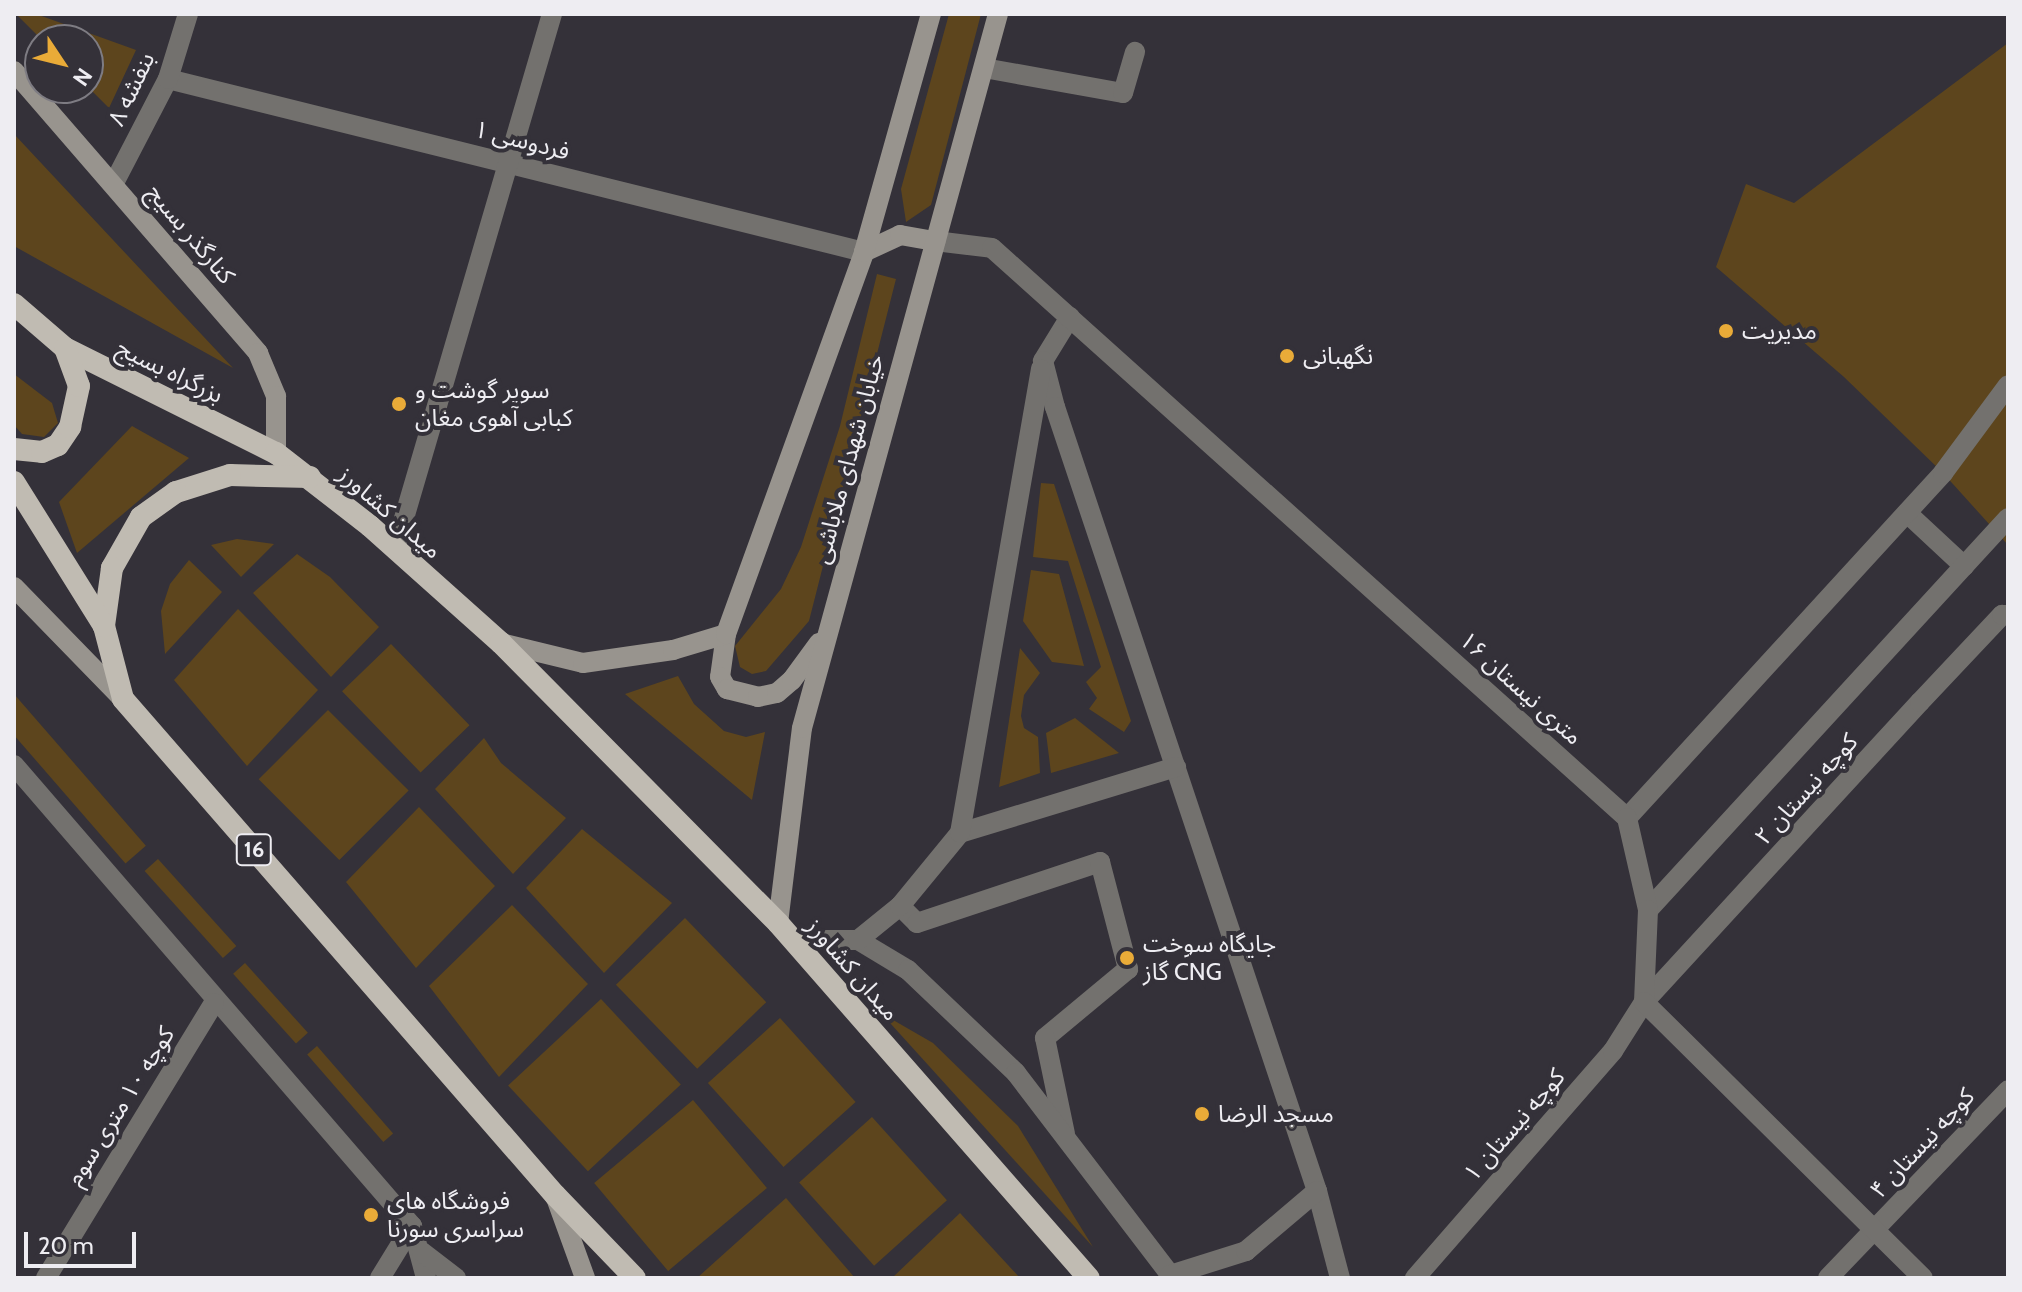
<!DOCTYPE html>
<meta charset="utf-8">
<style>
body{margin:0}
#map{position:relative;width:2022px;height:1292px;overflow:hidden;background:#343139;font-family:Cabin,"Noto Sans Arabic",sans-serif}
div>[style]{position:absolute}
.green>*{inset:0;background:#5d451d;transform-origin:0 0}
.service>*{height:20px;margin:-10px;padding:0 10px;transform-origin:10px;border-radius:10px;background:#73716e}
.minor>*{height:20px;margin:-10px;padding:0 10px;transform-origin:10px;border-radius:10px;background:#73716e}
.tertiary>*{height:20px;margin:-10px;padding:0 10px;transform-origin:10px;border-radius:10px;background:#73716e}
.secondary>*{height:20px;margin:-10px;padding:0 10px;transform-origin:10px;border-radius:10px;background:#98948e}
.trunk>*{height:22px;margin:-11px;padding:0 11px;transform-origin:11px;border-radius:11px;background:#c0bbb2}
.dots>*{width:22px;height:22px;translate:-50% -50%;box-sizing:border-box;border:4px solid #343139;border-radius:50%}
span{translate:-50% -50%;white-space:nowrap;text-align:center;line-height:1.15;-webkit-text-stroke:8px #343139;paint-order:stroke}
.shield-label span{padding:2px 6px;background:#343139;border:2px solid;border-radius:6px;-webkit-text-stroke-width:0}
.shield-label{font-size:22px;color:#eeedf2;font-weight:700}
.street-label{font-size:24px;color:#eeedf2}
.poi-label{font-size:24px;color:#eeedf2}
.left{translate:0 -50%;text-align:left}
.frame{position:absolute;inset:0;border:16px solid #eeedf2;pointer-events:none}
.north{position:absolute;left:24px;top:24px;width:80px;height:80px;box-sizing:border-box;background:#343139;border:2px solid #7e7c83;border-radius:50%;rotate:125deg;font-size:22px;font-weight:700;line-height:32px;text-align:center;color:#eeedf2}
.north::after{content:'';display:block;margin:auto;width:28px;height:36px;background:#e9ab38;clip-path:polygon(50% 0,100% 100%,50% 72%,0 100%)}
.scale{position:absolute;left:24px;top:1232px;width:112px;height:36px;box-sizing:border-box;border:4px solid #eeedf2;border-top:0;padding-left:10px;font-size:24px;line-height:28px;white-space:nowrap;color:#eeedf2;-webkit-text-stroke:6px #343139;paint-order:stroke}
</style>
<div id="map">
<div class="green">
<div style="clip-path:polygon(16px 14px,36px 14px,136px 50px,109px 108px,88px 87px,88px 40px,42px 40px)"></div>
<div style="clip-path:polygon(949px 14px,981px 14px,931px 205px,906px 222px,901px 189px)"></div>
<div style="clip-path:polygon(2008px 43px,2008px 545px,1943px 473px,1844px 377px,1716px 267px,1746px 184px,1794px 203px)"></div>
<div style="clip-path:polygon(14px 134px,157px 287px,233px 368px,14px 246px)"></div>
<div style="clip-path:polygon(877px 274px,896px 279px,809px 621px,766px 671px,752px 674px,740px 667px,735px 646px,781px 589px,801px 547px,840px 426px)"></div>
<div style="clip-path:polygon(14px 374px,52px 403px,58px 423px,44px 437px,22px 434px,14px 425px)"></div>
<div style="clip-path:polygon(132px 426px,189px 458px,77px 553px,59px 502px)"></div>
<div style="clip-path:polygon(1041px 483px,1054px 484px,1131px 721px,1124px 732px,1089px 709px,1097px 698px,1086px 682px,1101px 667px,1068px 561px,1033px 557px)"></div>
<div style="clip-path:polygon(237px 539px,274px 544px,241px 577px,211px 545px)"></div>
<div style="clip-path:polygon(297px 554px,330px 577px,379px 627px,331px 677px,253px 593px)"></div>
<div style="clip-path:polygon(189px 560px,222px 592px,165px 654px,161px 611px,170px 584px)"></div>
<div style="clip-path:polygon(1031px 570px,1059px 574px,1084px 666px,1052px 662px,1023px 621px)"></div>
<div style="clip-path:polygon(238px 609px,318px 690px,247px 766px,174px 680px)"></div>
<div style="left:391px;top:644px;width:113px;height:68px;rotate:46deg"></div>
<div style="clip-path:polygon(1020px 648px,1040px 673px,1024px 695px,1021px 716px,1024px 728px,1038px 737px,1040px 773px,999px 787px)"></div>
<div style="clip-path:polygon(678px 676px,694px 704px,724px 731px,746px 737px,765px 732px,752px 800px,625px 694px)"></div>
<div style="left:14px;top:694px;width:201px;height:27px;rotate:49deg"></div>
<div style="left:328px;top:710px;width:114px;height:98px;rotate:45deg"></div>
<div style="clip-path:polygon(1075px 718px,1119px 753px,1051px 773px,1046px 733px)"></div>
<div style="clip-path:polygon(484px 738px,501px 763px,566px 818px,513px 874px,435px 789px)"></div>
<div style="clip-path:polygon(419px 807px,495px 886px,416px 968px,346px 882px)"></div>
<div style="clip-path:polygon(582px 829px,672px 903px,604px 973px,526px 888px)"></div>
<div style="left:158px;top:859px;width:117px;height:18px;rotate:48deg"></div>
<div style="clip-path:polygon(512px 905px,588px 984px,499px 1077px,429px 986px)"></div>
<div style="left:685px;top:918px;width:117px;height:96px;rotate:46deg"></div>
<div style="left:245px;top:963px;width:94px;height:16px;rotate:48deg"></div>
<div style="left:601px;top:999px;width:117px;height:127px;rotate:47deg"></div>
<div style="clip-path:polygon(881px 1013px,933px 1043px,1018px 1126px,1093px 1247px)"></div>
<div style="left:780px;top:1018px;width:113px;height:97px;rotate:48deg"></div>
<div style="left:317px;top:1046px;width:116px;height:13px;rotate:49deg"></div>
<div style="left:693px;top:1100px;width:115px;height:129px;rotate:50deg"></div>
<div style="left:872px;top:1117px;width:112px;height:98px;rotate:48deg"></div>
<div style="clip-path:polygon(786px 1198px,855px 1278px,697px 1278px)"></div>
<div style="clip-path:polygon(960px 1213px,1020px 1278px,892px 1278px)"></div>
</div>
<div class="service">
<div style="left:1907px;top:513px;width:78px;rotate:42.9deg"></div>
<div style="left:1627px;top:818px;width:468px;rotate:-47.5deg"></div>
<div style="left:1943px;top:473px;width:109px;rotate:-53.5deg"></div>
<div style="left:900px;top:906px;width:24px;rotate:45deg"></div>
<div style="left:917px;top:923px;width:193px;rotate:-18.4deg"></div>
<div style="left:1100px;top:862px;width:111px;rotate:75.3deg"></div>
<div style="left:1128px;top:969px;width:108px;rotate:140.3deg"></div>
<div style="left:1045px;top:1038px;width:98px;rotate:78.2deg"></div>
<div style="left:1648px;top:910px;width:532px;rotate:-47.44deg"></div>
</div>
<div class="minor">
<div style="left:984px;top:68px;width:141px;rotate:10.2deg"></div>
<div style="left:1123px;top:93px;width:43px;rotate:-73.7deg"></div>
<div style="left:168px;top:79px;width:717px;rotate:13.96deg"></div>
<div style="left:114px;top:183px;width:117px;rotate:-62.6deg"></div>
<div style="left:168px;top:79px;width:68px;rotate:-72.9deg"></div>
<div style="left:1070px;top:317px;width:52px;rotate:121.5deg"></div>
<div style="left:1043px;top:361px;width:48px;rotate:75.4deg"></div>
<div style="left:1055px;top:407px;width:827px;rotate:71.52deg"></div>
<div style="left:1317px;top:1191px;width:90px;rotate:75.2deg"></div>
<div style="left:395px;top:549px;width:558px;rotate:-73.65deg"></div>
<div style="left:14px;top:765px;width:609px;rotate:49.19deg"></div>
<div style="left:412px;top:1226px;width:54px;rotate:74.9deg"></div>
<div style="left:960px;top:833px;width:226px;rotate:-17deg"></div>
<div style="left:793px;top:940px;width:65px"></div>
<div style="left:858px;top:940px;width:58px;rotate:31deg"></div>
<div style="left:908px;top:970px;width:149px;rotate:43.6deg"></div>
<div style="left:1016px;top:1073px;width:258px;rotate:52.6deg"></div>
<div style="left:858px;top:940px;width:54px;rotate:-39deg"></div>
<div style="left:900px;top:906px;width:94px;rotate:-50.6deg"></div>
<div style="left:960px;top:833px;width:471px;rotate:-80.1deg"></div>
<div style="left:422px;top:1252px;width:43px;rotate:37.4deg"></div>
<div style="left:1170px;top:1275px;width:80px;rotate:-17.5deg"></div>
<div style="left:1246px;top:1251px;width:93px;rotate:-40.2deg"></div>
<div style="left:46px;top:1278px;width:322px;rotate:-58.6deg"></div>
<div style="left:380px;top:1278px;width:61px;rotate:-58.4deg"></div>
<div style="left:1415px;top:1278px;width:301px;rotate:-48.9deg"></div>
<div style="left:1613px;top:1051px;width:58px;rotate:-57.7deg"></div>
<div style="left:1644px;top:1002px;width:408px;rotate:-47.4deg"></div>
<div style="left:1920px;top:702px;width:120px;rotate:-46.7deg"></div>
<div style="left:2002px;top:615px;width:6px"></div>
<div style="left:1828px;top:1278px;width:260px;rotate:-46.2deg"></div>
</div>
<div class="tertiary">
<div style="left:935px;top:241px;width:57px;rotate:7deg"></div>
<div style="left:992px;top:248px;width:853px;rotate:41.91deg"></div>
<div style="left:1627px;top:818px;width:94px;rotate:77.1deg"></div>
<div style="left:1648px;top:910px;width:92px;rotate:92.5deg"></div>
<div style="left:1644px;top:1002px;width:392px;rotate:44.7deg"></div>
</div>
<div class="secondary">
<div style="left:14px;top:71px;width:373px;rotate:49.1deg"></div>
<div style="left:258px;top:353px;width:47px;rotate:67.3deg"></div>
<div style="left:276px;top:396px;width:57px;rotate:90deg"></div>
<div style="left:864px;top:252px;width:40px;rotate:-25deg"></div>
<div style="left:900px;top:235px;width:36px;rotate:10deg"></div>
<div style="left:14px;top:587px;width:156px;rotate:45.8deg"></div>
<div style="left:726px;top:634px;width:43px;rotate:97.9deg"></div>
<div style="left:720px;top:677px;width:14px;rotate:60deg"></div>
<div style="left:727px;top:689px;width:32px;rotate:14deg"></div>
<div style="left:758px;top:697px;width:19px;rotate:-12deg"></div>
<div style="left:777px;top:693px;width:20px;rotate:-41deg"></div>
<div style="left:792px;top:680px;width:46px;rotate:-53.9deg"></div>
<div style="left:501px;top:643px;width:84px;rotate:13.7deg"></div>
<div style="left:583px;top:663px;width:91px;rotate:-8.2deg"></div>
<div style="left:673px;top:650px;width:55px;rotate:-16.8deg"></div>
<div style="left:726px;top:634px;width:406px;rotate:-70.1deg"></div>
<div style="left:864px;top:252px;width:247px;rotate:-74.3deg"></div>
<div style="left:778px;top:923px;width:196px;rotate:-83deg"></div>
<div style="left:802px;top:728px;width:740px;rotate:-74.65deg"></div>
<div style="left:555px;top:1195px;width:88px;rotate:70.1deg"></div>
</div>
<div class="trunk">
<div style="left:14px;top:304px;width:67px;rotate:40.8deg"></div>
<div style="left:65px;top:348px;width:236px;rotate:26.5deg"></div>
<div style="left:276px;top:453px;width:119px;rotate:37.8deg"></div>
<div style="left:370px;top:526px;width:176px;rotate:41.8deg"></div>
<div style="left:501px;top:643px;width:394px;rotate:45.3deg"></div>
<div style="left:778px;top:923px;width:472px;rotate:48.8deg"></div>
<div style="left:14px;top:449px;width:28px;rotate:6deg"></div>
<div style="left:42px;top:452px;width:17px;rotate:-24deg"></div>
<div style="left:58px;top:445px;width:22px;rotate:-56deg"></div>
<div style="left:70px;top:427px;width:42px;rotate:-77.6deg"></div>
<div style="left:79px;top:386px;width:40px;rotate:-110.2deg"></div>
<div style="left:310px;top:477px;width:80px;rotate:-178.6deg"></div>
<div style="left:230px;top:475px;width:57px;rotate:162.5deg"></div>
<div style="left:176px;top:492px;width:43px;rotate:144.5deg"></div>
<div style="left:141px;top:517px;width:59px;rotate:119.6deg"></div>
<div style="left:112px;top:568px;width:59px;rotate:97.9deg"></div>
<div style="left:104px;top:626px;width:75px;rotate:75.4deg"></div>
<div style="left:123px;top:699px;width:658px;rotate:48.95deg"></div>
<div style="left:555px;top:1195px;width:115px;rotate:46.1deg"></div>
<div style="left:14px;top:482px;width:170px;rotate:58deg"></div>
</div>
<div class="dots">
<div style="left:1726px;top:331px;background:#e9ab38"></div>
<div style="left:1287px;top:356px;background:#e9ab38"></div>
<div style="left:399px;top:404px;background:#e9ab38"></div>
<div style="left:1127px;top:958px;background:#e9ab38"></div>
<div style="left:1202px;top:1114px;background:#e9ab38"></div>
<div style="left:371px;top:1215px;background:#e9ab38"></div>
</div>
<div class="shield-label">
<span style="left:254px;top:850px">16</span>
</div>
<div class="street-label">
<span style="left:131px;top:89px;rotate:-65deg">بنفشه ۸</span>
<span style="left:522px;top:140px;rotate:14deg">فردوسی ۱</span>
<span style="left:191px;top:234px;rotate:50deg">کنارگذر بسیج</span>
<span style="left:170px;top:371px;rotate:26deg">بزرگراه بسیج</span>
<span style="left:848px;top:459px;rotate:-75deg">خیابان شهدای ملاباشی</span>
<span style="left:390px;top:512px;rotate:41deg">میدان کشاورز</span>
<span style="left:1521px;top:688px;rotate:42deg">۱۶ متری نیستان</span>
<span style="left:1806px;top:789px;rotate:-48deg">کوچه نیستان ۲</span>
<span style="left:853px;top:969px;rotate:49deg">میدان کشاورز</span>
<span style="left:120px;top:1106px;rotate:-58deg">کوچه ۱۰ متری سوم</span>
<span style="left:1514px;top:1125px;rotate:-49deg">کوچه نیستان ۱</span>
<span style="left:1922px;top:1143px;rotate:-47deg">کوچه نیستان ۴</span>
</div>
<div class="poi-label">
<span class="left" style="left:1742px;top:331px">مدیریت</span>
<span class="left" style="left:1303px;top:356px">نگهبانی</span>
<span class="left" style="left:415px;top:404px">سوپر گوشت و<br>کبابی آهوی مغان</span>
<span class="left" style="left:1143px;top:958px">جایگاه سوخت<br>گاز CNG</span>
<span class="left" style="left:1218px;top:1114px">مسجد الرضا</span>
<span class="left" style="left:387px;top:1215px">فروشگاه های<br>سراسری سورنا</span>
</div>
<div class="frame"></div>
<div class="north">N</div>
<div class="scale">20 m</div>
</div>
